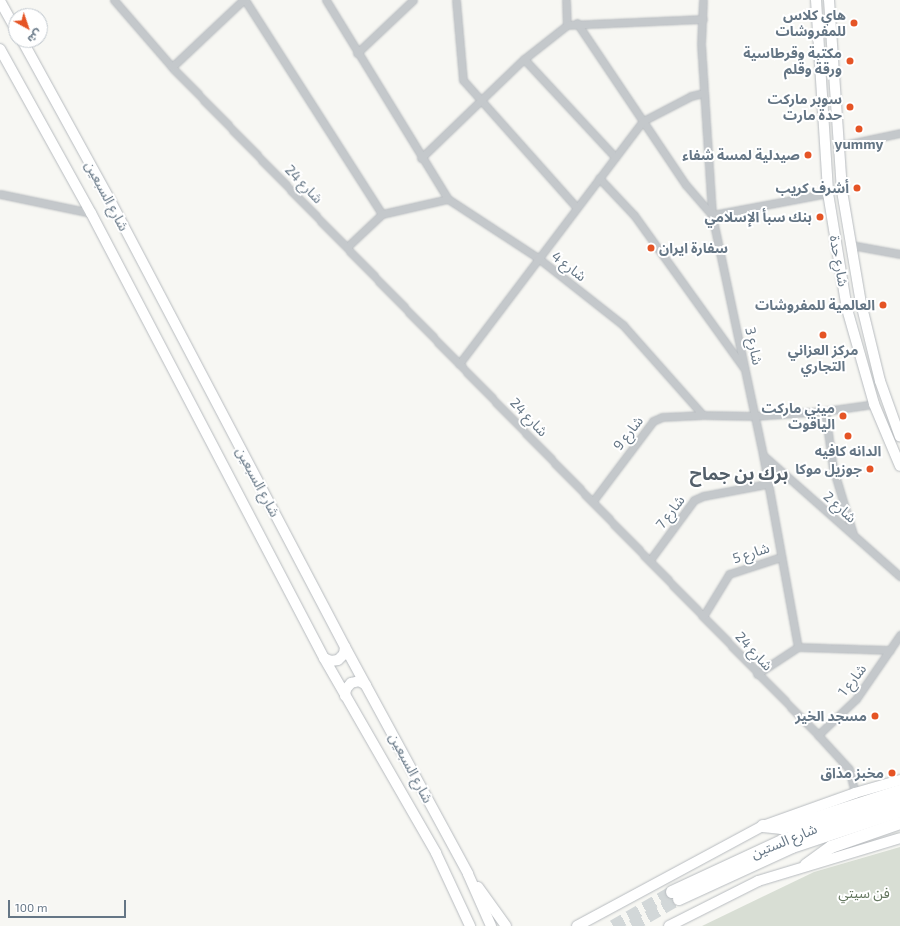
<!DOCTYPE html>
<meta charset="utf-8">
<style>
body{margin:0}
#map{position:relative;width:900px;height:926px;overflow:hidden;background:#f7f7f3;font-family:"Exo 2","Noto Sans Arabic",sans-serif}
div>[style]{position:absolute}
.green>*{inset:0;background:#d8ded4}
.highway-tunnel>*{height:12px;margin-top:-6px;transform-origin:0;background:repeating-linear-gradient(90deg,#d2d7d8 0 12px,transparent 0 18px)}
.roads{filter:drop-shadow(0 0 1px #b7bbbf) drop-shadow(0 0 1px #b7bbbf)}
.street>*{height:7px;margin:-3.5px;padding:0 3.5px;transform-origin:3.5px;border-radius:3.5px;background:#c4c8cb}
.primary>*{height:10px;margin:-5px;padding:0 5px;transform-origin:5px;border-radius:5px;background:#fff}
.highway>*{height:12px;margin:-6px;padding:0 6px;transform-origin:6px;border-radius:6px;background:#fff}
.dots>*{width:11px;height:11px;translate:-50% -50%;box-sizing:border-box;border:2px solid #fff;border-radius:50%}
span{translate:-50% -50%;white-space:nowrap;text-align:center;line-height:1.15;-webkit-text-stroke:4px #fff;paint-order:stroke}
.poi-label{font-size:14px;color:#657685;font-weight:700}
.right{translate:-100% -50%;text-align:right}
.left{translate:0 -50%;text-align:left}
.street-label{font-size:14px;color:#657685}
.park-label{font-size:14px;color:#657760}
.district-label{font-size:18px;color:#535f6a;font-weight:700}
.north{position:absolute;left:8px;top:8px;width:40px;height:40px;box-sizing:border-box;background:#fff;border:1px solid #c1c8ce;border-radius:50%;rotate:140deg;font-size:11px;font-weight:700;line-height:16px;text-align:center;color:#657685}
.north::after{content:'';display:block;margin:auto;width:14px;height:18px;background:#e55425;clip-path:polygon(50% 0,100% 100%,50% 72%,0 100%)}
.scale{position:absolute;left:8px;top:900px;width:118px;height:18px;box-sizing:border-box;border:2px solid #657685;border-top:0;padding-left:5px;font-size:12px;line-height:14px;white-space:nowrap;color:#657685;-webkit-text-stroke:3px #fff;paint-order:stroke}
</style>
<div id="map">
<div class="green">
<div style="clip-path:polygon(900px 847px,900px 926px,702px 926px,814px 872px)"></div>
</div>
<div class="highway-tunnel">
<div style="left:613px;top:926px;width:68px;rotate:-30deg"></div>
<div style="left:632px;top:926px;width:54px;rotate:-29.9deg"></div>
</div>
<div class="roads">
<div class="street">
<div style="left:114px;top:0;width:89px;rotate:49.1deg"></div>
<div style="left:172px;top:67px;width:929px;rotate:45.96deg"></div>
<div style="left:818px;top:735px;width:46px;rotate:47.6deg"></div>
<div style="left:849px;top:769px;width:25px;rotate:76deg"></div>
<div style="left:245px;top:0;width:254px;rotate:57.4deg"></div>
<div style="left:326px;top:0;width:233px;rotate:58.5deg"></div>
<div style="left:448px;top:199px;width:108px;rotate:33.2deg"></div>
<div style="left:538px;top:258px;width:108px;rotate:38.2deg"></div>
<div style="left:623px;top:325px;width:120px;rotate:48.4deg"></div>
<div style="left:703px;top:415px;width:52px;rotate:1.1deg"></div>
<div style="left:755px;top:416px;width:70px;rotate:-4.1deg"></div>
<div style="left:825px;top:411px;width:49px;rotate:-8.1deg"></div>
<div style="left:456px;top:0;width:80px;rotate:85deg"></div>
<div style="left:463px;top:80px;width:170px;rotate:48.3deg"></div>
<div style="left:566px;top:0;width:25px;rotate:88deg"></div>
<div style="left:703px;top:0;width:44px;rotate:92.6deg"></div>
<div style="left:701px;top:44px;width:171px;rotate:86.3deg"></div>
<div style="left:712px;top:215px;width:245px;rotate:78deg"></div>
<div style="left:763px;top:455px;width:195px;rotate:79.7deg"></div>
<div style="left:577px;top:23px;width:195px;rotate:56.1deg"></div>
<div style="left:686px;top:185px;width:40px;rotate:49deg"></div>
<div style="left:712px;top:215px;width:118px;rotate:-10.7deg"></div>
<div style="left:357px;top:53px;width:77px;rotate:-43.4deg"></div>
<div style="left:524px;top:59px;width:134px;rotate:47.1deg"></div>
<div style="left:172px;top:67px;width:98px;rotate:-43.3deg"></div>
<div style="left:839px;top:146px;width:62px;rotate:-12deg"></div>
<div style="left:421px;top:158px;width:143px;rotate:-43.9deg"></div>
<div style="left:524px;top:59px;width:55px;rotate:-38.3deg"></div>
<div style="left:567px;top:25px;width:136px;rotate:-2.5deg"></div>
<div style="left:599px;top:178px;width:51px;rotate:46.6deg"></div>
<div style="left:634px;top:215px;width:188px;rotate:54.3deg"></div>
<div style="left:0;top:194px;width:93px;rotate:11.8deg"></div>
<div style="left:851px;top:245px;width:50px;rotate:10.4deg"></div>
<div style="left:347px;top:247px;width:48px;rotate:-43.3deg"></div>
<div style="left:382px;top:214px;width:68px;rotate:-12.8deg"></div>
<div style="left:459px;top:364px;width:305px;rotate:-52.9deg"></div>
<div style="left:643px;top:121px;width:54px;rotate:-27.5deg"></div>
<div style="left:691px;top:96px;width:12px;rotate:-14deg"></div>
<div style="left:825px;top:411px;width:58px;rotate:82deg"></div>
<div style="left:833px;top:468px;width:69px;rotate:73.1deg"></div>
<div style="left:763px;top:455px;width:183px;rotate:41.5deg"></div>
<div style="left:593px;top:501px;width:100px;rotate:-53.1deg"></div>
<div style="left:653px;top:421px;width:10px;rotate:-24deg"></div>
<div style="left:662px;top:417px;width:41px;rotate:-2.8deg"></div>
<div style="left:650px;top:560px;width:74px;rotate:-53.7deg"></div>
<div style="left:694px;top:500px;width:10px;rotate:-24deg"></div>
<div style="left:703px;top:496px;width:65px;rotate:-10.6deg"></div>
<div style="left:704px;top:615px;width:48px;rotate:-58.6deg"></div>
<div style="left:729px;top:574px;width:55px;rotate:-18.1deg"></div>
<div style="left:798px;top:647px;width:92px;rotate:1.9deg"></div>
<div style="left:757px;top:674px;width:49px;rotate:-33.4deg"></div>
<div style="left:818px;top:735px;width:52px;rotate:-43.5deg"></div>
<div style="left:856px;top:699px;width:78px;rotate:-55.5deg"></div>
</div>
<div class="primary">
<div style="left:816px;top:0;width:193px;rotate:86.4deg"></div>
<div style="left:828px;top:193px;width:118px;rotate:80.7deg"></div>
<div style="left:847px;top:309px;width:99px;rotate:74.1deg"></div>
<div style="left:874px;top:404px;width:67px;rotate:67.2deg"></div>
<div style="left:829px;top:0;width:191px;rotate:86.1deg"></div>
<div style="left:842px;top:191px;width:114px;rotate:80.4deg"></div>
<div style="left:861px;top:303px;width:80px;rotate:76.3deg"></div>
<div style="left:880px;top:381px;width:59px;rotate:70.3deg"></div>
<div style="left:0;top:1px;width:33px;rotate:61deg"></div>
<div style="left:22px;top:40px;width:185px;rotate:61.2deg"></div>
<div style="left:111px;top:202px;width:503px;rotate:62.26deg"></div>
<div style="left:345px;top:647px;width:258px;rotate:61.5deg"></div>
<div style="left:468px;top:874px;width:57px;rotate:66.1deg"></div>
<div style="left:0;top:49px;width:188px;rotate:61deg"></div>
<div style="left:91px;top:213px;width:502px;rotate:62.36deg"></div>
<div style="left:324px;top:658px;width:225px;rotate:60.1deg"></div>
<div style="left:436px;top:853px;width:81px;rotate:65deg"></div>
<div style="left:324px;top:658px;width:8px;rotate:23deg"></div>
<div style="left:331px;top:661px;width:7px;rotate:-8deg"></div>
<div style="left:338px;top:660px;width:8px;rotate:-45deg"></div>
<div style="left:344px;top:654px;width:7px;rotate:-82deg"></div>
<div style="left:345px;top:696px;width:7px;rotate:-82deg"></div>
<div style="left:346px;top:689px;width:8px;rotate:-50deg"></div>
<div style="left:351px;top:683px;width:8px;rotate:-14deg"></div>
<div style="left:359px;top:681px;width:8px;rotate:30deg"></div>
<div style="left:478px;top:887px;width:48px;rotate:54.3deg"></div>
<div style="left:577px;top:926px;width:211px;rotate:-28.3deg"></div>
<div style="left:763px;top:826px;width:98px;rotate:-19.7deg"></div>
<div style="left:855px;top:793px;width:47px;rotate:-16.1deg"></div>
<div style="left:669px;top:926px;width:100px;rotate:-26.8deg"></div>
<div style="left:758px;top:881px;width:148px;rotate:-16.8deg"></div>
</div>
<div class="highway">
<div style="left:763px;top:826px;width:19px;rotate:6deg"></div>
<div style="left:782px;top:828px;width:12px;rotate:-14deg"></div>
<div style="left:794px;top:825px;width:111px;rotate:-17.8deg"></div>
<div style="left:806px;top:865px;width:31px;rotate:-36deg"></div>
<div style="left:831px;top:847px;width:73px;rotate:-19.2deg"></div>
<div style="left:672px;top:892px;width:123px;rotate:-24.9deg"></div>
<div style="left:784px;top:840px;width:123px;rotate:-19deg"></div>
<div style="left:679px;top:899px;width:124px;rotate:-24.7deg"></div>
<div style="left:792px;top:847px;width:114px;rotate:-18.4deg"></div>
</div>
</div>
<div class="dots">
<div style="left:854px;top:23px;background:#e55425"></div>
<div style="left:850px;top:61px;background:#e55425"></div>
<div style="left:850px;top:107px;background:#e55425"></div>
<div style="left:859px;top:129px;background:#e55425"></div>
<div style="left:808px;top:155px;background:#e55425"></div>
<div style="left:857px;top:188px;background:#e55425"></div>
<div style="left:820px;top:217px;background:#e55425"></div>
<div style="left:651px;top:248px;background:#e55425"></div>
<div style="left:883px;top:305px;background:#e55425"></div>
<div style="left:823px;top:335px;background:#e55425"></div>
<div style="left:843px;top:416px;background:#e55425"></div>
<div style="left:848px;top:436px;background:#e55425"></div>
<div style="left:870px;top:469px;background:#e55425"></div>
<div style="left:875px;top:716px;background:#e55425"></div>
<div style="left:892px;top:773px;background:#e55425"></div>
</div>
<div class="poi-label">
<span class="right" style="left:846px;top:23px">هاي كلاس<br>للمفروشات</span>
<span class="right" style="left:842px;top:61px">مكتبة وقرطاسية<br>ورقة وقلم</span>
<span class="right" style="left:842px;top:107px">سوبر ماركت<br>حدة مارت</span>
<span style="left:859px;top:144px">yummy</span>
<span class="right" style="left:800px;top:155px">صيدلية لمسة شفاء</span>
<span class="right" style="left:849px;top:188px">أشرف كريب</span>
<span class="right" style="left:812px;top:217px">بنك سبأ الإسلامي</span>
<span class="left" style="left:659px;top:248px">سفارة ايران</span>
<span class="right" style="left:875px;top:305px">العالمية للمفروشات</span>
<span style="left:823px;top:358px">مركز العزاني<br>التجاري</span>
<span class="right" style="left:835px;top:416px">ميني ماركت<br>الياقوت</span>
<span style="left:848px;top:451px">الدانه كافيه</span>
<span class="right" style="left:862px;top:469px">جوزيل موكا</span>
<span class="right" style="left:867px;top:716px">مسجد الخير</span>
<span class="right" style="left:884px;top:773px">مخبز مذاق</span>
</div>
<div class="street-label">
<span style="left:304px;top:184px;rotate:46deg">شارع 24</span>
<span style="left:107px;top:196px;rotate:62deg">شارع السبعين</span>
<span style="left:839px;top:261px;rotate:80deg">شارع حدة</span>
<span style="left:569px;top:266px;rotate:38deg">شارع 4</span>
<span style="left:754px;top:346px;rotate:78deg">شارع 3</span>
<span style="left:529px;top:417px;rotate:46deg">شارع 24</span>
<span style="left:628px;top:433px;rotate:-52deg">شارع 9</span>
<span style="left:258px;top:482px;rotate:62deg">شارع السبعين</span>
<span style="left:840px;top:507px;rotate:42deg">شارع 2</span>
<span style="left:670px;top:512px;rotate:-53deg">شارع 7</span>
<span style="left:751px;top:553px;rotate:-18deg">شارع 5</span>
<span style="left:754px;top:651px;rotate:47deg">شارع 24</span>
<span style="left:852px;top:680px;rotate:-52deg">شارع 1</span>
<span style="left:411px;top:768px;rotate:62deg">شارع السبعين</span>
<span style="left:784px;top:841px;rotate:-22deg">شارع الستين</span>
</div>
<div class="park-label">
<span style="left:864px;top:893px">فن سيتي</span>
</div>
<div class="district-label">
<span style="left:739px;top:473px">برك بن جماح</span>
</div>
<div class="north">ش</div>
<div class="scale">100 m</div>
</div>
